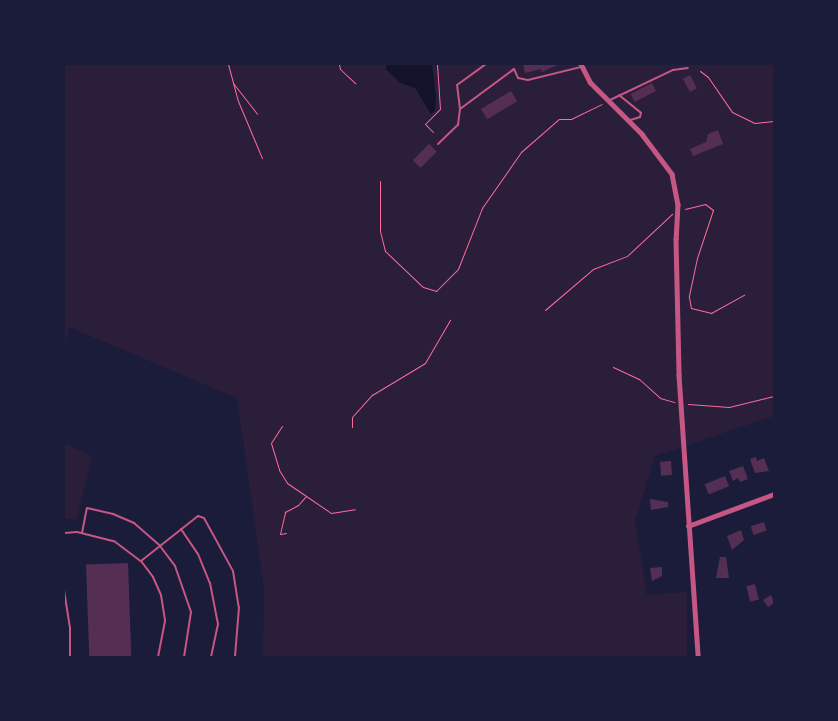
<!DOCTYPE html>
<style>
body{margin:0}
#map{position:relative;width:838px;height:721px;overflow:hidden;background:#1b1b3a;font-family:"Public Sans",sans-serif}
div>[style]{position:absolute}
.green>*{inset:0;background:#2a1e3b}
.water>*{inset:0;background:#12122b}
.building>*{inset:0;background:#542f53;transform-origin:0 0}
.path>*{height:1px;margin:-0.5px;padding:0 0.5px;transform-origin:0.5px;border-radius:0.5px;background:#ff6b9d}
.service>*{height:2px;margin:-1px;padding:0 1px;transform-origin:1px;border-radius:1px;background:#c65784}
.minor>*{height:4.5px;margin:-2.25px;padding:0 2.25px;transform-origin:2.25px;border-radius:2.25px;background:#c65784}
span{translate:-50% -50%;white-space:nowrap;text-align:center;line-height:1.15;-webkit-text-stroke:5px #1b1b3a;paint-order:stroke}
.frame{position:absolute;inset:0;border:65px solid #1b1b3a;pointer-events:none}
</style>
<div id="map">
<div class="green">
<div style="clip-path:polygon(64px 64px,774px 64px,774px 416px,655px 456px,635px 521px,647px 595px,687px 592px,687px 657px,263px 657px,264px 589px,237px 398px,69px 327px,64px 348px)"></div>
<div style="clip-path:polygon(64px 443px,92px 456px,77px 519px,64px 519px)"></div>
</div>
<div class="water">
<div style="clip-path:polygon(432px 64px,436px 98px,435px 110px,431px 114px,415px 88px,400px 83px,386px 69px,386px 64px)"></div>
</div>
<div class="building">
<div style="clip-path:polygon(523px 64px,559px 64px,542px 72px,541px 69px,525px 73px)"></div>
<div style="left:690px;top:75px;width:15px;height:8px;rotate:62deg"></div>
<div style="left:652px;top:83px;width:9px;height:24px;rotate:63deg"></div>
<div style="left:511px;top:91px;width:12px;height:35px;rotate:59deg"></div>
<div style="clip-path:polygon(718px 130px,723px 144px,693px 156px,690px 149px,706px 142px,708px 134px)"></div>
<div style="left:429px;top:144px;width:11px;height:23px;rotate:45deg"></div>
<div style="clip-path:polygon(756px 457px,757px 461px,764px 458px,769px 471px,755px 473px,750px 459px)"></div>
<div style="left:671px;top:461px;width:14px;height:11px;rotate:86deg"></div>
<div style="clip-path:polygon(743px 466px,748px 479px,740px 482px,738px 478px,733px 481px,729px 471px)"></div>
<div style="left:725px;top:476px;width:11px;height:22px;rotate:68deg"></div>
<div style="clip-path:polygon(650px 499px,668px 502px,668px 507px,651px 510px)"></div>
<div style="left:764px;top:522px;width:9px;height:14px;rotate:72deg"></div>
<div style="clip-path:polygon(741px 530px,744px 540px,732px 550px,727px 536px)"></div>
<div style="clip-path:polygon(720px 557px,726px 557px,729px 578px,716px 578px)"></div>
<div style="left:128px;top:563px;width:94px;height:42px;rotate:88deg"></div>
<div style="clip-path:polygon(662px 567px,662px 576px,652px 581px,650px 568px)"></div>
<div style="left:755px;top:584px;width:16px;height:9px;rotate:76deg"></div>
<div style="clip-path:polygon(771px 595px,774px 603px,768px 607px,763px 600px)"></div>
</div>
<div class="path">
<div style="left:228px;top:64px;width:38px;rotate:75deg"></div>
<div style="left:238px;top:101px;width:62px;rotate:67.2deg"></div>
<div style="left:339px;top:64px;width:5px;rotate:79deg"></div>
<div style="left:340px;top:69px;width:21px;rotate:43deg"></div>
<div style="left:700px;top:71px;width:10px;rotate:37deg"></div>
<div style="left:708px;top:77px;width:42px;rotate:55.6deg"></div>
<div style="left:732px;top:112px;width:25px;rotate:26deg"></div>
<div style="left:755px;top:123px;width:19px;rotate:-6deg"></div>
<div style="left:233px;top:83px;width:39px;rotate:52deg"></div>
<div style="left:433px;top:132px;width:11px;rotate:-135deg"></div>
<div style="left:425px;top:124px;width:21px;rotate:-45deg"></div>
<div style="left:440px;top:109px;width:45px;rotate:-93.8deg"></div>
<div style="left:380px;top:181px;width:50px;rotate:90deg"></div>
<div style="left:380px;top:231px;width:21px;rotate:76deg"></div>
<div style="left:385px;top:251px;width:52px;rotate:43.5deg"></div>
<div style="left:423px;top:287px;width:14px;rotate:17deg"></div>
<div style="left:436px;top:291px;width:31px;rotate:-45deg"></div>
<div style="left:458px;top:269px;width:66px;rotate:-68.5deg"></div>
<div style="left:482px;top:208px;width:68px;rotate:-55.1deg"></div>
<div style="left:521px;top:152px;width:50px;rotate:-41deg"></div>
<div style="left:559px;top:119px;width:12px"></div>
<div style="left:571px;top:119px;width:34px;rotate:-26deg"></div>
<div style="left:685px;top:209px;width:21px;rotate:-14deg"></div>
<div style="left:705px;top:204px;width:10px;rotate:37deg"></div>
<div style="left:713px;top:210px;width:51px;rotate:108.4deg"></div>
<div style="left:697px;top:258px;width:40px;rotate:102deg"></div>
<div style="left:689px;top:297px;width:11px;rotate:80deg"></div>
<div style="left:691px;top:308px;width:21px;rotate:14deg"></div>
<div style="left:711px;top:313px;width:38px;rotate:-29deg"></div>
<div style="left:545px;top:310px;width:63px;rotate:-40.5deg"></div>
<div style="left:593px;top:269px;width:36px;rotate:-21deg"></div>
<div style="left:627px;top:256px;width:62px;rotate:-43deg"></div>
<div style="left:613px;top:367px;width:29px;rotate:25deg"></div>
<div style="left:639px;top:379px;width:28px;rotate:42deg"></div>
<div style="left:660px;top:398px;width:15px;rotate:16deg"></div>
<div style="left:688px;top:404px;width:41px;rotate:4.2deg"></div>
<div style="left:729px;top:407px;width:46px;rotate:-13.7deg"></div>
<div style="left:282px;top:426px;width:20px;rotate:123deg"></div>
<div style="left:271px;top:443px;width:28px;rotate:73deg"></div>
<div style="left:279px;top:470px;width:15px;rotate:58deg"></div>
<div style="left:287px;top:483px;width:53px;rotate:34.3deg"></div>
<div style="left:331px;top:513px;width:24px;rotate:-9deg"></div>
<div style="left:352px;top:427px;width:10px;rotate:-90deg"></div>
<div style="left:352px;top:417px;width:30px;rotate:-48deg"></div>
<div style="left:372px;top:395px;width:62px;rotate:-31.1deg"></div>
<div style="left:425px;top:363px;width:50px;rotate:-59.8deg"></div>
<div style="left:286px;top:533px;width:6px;rotate:171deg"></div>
<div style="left:280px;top:534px;width:23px;rotate:-77deg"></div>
<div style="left:285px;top:512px;width:15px;rotate:-28deg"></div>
<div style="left:298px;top:505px;width:12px;rotate:-48deg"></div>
</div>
<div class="service">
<div style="left:619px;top:95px;width:28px;rotate:39deg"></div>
<div style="left:641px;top:113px;width:4px;rotate:104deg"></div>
<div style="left:640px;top:117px;width:10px;rotate:163deg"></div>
<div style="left:610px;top:100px;width:70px;rotate:-25.5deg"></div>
<div style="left:673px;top:70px;width:15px;rotate:-8deg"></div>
<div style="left:460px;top:109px;width:24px;rotate:-97deg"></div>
<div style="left:457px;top:85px;width:36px;rotate:-36deg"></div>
<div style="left:438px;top:144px;width:28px;rotate:-44deg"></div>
<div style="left:458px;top:125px;width:16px;rotate:-83deg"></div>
<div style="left:460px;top:109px;width:67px;rotate:-36.5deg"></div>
<div style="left:514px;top:69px;width:10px;rotate:66deg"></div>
<div style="left:518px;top:78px;width:10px;rotate:11deg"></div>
<div style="left:528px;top:80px;width:55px;rotate:-13.8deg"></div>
<div style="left:181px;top:529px;width:30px;rotate:56deg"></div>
<div style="left:198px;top:554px;width:31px;rotate:68deg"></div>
<div style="left:210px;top:583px;width:42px;rotate:79deg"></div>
<div style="left:218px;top:624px;width:34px;rotate:102deg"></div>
<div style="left:64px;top:533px;width:13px;rotate:-4deg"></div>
<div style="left:77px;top:532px;width:38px;rotate:14deg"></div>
<div style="left:114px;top:541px;width:34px;rotate:37deg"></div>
<div style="left:141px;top:561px;width:20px;rotate:53deg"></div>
<div style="left:153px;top:577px;width:20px;rotate:66deg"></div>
<div style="left:161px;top:595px;width:26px;rotate:81deg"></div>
<div style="left:165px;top:621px;width:37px;rotate:101deg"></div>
<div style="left:82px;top:533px;width:25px;rotate:-79deg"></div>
<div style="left:87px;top:508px;width:27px;rotate:13deg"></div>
<div style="left:113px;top:514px;width:23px;rotate:23deg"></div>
<div style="left:134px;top:523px;width:35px;rotate:41deg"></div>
<div style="left:160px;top:546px;width:25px;rotate:53deg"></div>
<div style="left:175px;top:566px;width:49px;rotate:70.8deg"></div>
<div style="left:191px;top:612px;width:46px;rotate:98.8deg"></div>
<div style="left:141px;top:561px;width:73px;rotate:-38.3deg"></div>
<div style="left:198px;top:516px;width:6px;rotate:18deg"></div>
<div style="left:204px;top:518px;width:60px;rotate:61.3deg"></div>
<div style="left:233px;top:571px;width:36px;rotate:81deg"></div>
<div style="left:239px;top:607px;width:50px;rotate:94.6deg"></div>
<div style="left:64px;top:590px;width:37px;rotate:81deg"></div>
<div style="left:70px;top:627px;width:30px;rotate:90deg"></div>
</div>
<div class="minor">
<div style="left:581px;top:64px;width:20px;rotate:63deg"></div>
<div style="left:590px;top:82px;width:74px;rotate:45deg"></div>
<div style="left:642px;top:134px;width:50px;rotate:53.1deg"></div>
<div style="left:672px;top:174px;width:31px;rotate:79deg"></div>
<div style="left:678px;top:204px;width:35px;rotate:93deg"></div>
<div style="left:676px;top:239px;width:136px;rotate:88.7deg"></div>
<div style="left:679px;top:375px;width:283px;rotate:86.1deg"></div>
<div style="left:688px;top:526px;width:92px;rotate:-20.4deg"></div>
</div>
<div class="frame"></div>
</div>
